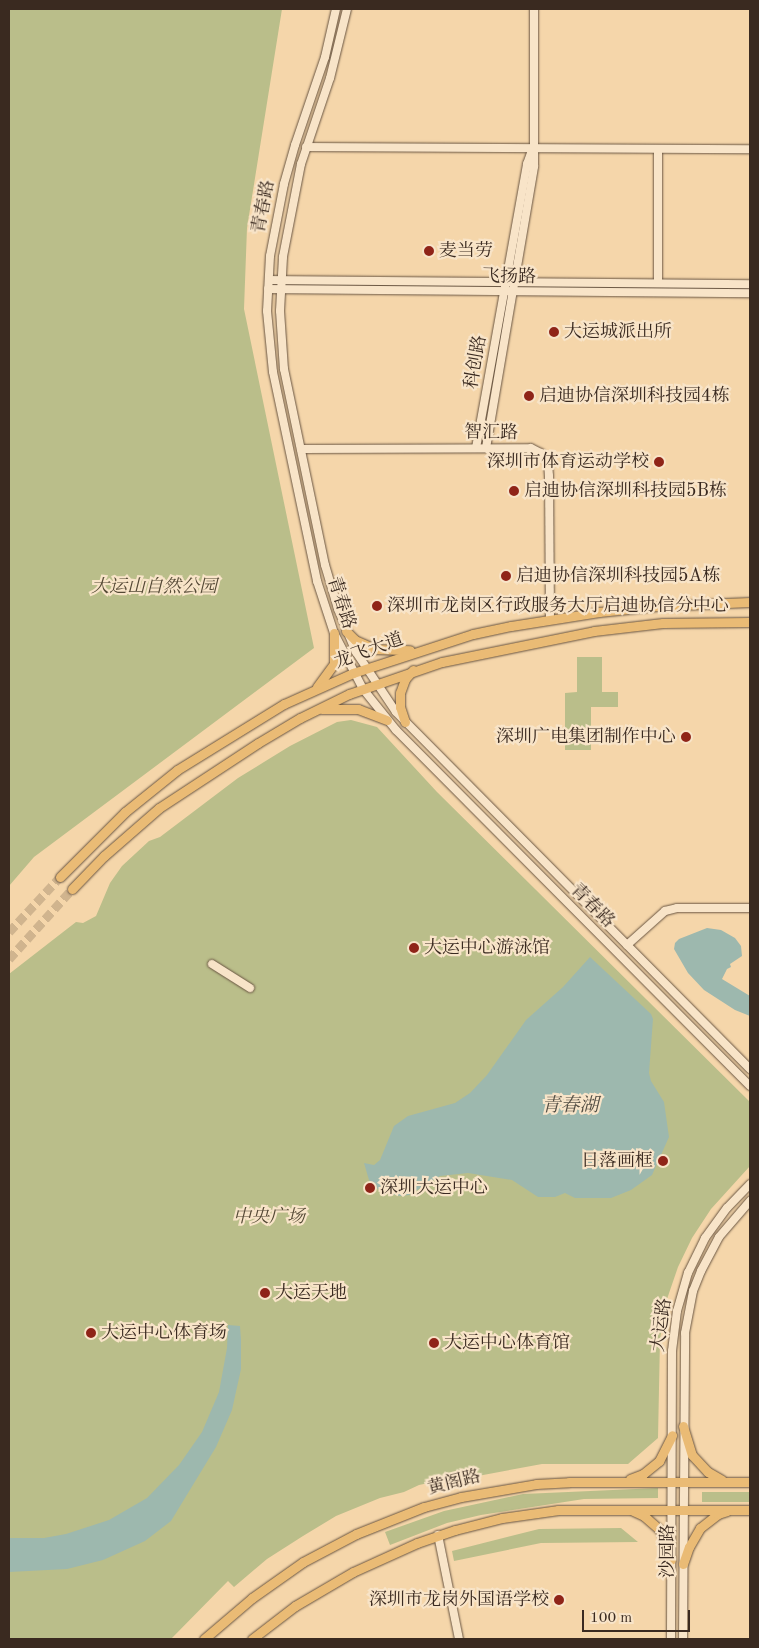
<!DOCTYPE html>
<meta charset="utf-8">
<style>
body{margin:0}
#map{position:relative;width:759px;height:1648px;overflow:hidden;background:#f5d6aa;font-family:"Old Standard TT","Noto Serif SC",serif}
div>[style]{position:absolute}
.green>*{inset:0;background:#babe8a;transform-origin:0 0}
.water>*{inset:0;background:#9db8ae}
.major-tunnel>*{height:9px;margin-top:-4.5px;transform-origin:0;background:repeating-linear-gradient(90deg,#d0b48e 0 9px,transparent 0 13.5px)}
.roads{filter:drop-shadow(0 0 1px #695542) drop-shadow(0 0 1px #695542)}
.minor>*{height:8px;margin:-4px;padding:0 4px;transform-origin:4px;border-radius:4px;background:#f8e4c8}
.major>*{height:9px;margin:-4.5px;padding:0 4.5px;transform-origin:4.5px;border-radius:4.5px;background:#eabb75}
.dots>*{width:14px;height:14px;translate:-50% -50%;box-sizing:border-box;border:2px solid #f8e4c8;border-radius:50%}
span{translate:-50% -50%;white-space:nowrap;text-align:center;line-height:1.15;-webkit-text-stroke:4.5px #f8e4c8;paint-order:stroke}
.street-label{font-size:18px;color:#3a2a20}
.poi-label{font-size:18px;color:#3a2a20}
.left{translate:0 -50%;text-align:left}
.right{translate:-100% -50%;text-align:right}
.park-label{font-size:18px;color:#544835;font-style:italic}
.water-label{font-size:19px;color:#534e44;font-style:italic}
.frame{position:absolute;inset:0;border:10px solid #3a2a20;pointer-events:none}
.scale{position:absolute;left:582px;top:1610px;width:108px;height:22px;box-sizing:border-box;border:2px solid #3a2a20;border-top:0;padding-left:6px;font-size:15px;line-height:18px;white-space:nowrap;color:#3a2a20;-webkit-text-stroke:4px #f8e4c8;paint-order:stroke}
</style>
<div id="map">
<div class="green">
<div style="clip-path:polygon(9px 9px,282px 9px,247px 228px,244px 309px,314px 648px,34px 857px,9px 886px)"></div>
<div style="clip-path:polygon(577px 657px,602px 657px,602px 692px,618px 692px,618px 707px,591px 707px,591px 750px,565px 750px,565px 693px,577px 692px)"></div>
<div style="clip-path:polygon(351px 720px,377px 727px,437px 792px,750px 1102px,750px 1166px,711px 1209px,692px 1238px,678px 1267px,667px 1299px,660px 1339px,658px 1438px,628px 1464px,542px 1464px,467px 1478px,456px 1477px,419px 1485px,404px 1492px,380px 1498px,336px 1516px,303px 1536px,267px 1559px,234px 1587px,228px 1581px,171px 1639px,9px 1639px,9px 974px,76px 922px,83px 923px,96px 916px,110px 883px,122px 866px,149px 841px,160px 837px,238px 778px,290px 746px,337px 722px)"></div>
<div style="clip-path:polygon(658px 1488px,658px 1498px,584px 1499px,481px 1515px,447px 1523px,390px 1545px,385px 1532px,444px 1511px,523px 1494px)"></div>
<div style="left:750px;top:1492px;width:10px;height:48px;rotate:90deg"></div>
<div style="clip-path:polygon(621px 1528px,638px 1542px,541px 1543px,454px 1561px,452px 1551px,539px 1529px)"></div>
</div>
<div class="water">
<div style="clip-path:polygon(707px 928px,721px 930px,735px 938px,741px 946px,742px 956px,730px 964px,731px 967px,727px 969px,722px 979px,750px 996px,750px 1016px,735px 1010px,704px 990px,688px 973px,674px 949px,675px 943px,679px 939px)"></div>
<div style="clip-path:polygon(590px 957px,651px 1014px,653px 1019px,649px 1073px,651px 1081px,664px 1102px,669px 1137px,652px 1175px,631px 1190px,611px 1198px,575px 1198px,565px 1193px,555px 1197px,538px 1197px,512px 1180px,468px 1173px,440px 1176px,409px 1195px,400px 1196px,382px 1192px,374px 1186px,369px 1180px,364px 1163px,374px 1165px,380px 1160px,394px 1126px,408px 1116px,455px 1103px,470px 1093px,487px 1075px,526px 1020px,563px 987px)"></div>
<div style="clip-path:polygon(228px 1325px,240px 1326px,241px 1340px,241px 1369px,232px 1410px,216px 1447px,171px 1521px,145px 1541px,103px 1560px,67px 1569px,9px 1572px,9px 1538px,44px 1538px,66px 1534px,109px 1520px,147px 1498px,179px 1465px,202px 1432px,219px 1392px,227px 1348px)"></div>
</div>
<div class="major-tunnel">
<div style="left:9px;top:932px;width:75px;rotate:-47.2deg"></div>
<div style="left:9px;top:959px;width:94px;rotate:-48deg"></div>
</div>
<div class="roads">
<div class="minor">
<div style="left:336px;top:9px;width:49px;rotate:102.9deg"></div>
<div style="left:325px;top:57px;width:93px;rotate:108.8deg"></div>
<div style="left:295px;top:145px;width:41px;rotate:105.8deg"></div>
<div style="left:284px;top:184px;width:73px;rotate:101deg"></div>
<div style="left:270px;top:256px;width:55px;rotate:93.1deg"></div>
<div style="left:267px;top:311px;width:61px;rotate:84.4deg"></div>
<div style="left:273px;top:372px;width:214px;rotate:78.1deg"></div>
<div style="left:317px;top:581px;width:55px;rotate:71.9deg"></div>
<div style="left:334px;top:633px;width:63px;rotate:62.6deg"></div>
<div style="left:363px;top:689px;width:53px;rotate:51.2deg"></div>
<div style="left:396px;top:730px;width:502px;rotate:45.16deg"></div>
<div style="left:347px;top:9px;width:71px;rotate:103.8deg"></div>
<div style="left:330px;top:78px;width:91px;rotate:108.6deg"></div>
<div style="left:301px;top:164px;width:95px;rotate:101deg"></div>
<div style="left:283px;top:257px;width:54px;rotate:93.2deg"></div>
<div style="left:280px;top:311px;width:58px;rotate:86.1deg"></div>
<div style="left:284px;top:369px;width:200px;rotate:78.2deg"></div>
<div style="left:325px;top:565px;width:46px;rotate:73.5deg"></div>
<div style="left:338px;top:609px;width:47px;rotate:67.3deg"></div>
<div style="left:356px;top:652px;width:72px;rotate:56.3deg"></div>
<div style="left:396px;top:712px;width:503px;rotate:45.24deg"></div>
<div style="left:306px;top:147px;width:444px;rotate:0.3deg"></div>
<div style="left:269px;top:280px;width:481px;rotate:0.5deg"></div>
<div style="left:658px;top:283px;width:134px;rotate:-90deg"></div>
<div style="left:268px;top:289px;width:482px;rotate:0.5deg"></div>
<div style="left:476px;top:448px;width:289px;rotate:-79.8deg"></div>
<div style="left:527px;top:164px;width:15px;rotate:-70deg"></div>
<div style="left:486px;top:448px;width:286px;rotate:-80.3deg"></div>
<div style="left:534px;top:166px;width:157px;rotate:-90deg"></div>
<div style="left:301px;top:449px;width:230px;rotate:-0.2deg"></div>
<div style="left:531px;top:448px;width:11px;rotate:27deg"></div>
<div style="left:541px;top:453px;width:11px;rotate:52deg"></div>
<div style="left:548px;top:462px;width:14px;rotate:86deg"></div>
<div style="left:549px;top:476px;width:144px;rotate:89.6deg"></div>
<div style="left:627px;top:945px;width:51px;rotate:-41.8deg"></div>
<div style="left:665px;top:911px;width:12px;rotate:-14deg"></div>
<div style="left:677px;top:908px;width:73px"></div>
<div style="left:212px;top:964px;width:45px;rotate:32.3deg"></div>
<div style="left:438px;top:1535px;width:106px;rotate:78.6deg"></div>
<div style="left:671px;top:1639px;width:288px;rotate:-89.8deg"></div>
<div style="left:672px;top:1351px;width:40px;rotate:-82.9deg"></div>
<div style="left:677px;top:1311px;width:40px;rotate:-74deg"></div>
<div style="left:688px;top:1273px;width:39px;rotate:-64deg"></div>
<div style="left:705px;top:1238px;width:37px;rotate:-54deg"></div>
<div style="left:727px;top:1208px;width:33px;rotate:-46deg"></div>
<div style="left:683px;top:1639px;width:306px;rotate:-89.6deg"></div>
<div style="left:685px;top:1333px;width:43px;rotate:-79.2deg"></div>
<div style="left:693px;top:1291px;width:22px;rotate:-68deg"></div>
<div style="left:701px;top:1271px;width:38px;rotate:-62deg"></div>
<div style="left:719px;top:1237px;width:48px;rotate:-49.3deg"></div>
</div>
<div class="major">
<div style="left:346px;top:631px;width:13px;rotate:45deg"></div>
<div style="left:355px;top:640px;width:22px;rotate:24deg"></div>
<div style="left:375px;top:649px;width:35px;rotate:2deg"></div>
<div style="left:317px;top:687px;width:29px;rotate:-54deg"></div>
<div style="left:334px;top:664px;width:31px;rotate:-90deg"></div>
<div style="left:322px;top:709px;width:36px"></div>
<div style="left:358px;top:709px;width:31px;rotate:21deg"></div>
<div style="left:405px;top:722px;width:16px;rotate:-108deg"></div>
<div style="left:400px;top:707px;width:14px;rotate:-90deg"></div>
<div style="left:400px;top:693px;width:15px;rotate:-70deg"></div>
<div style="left:405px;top:679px;width:12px;rotate:-48deg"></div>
<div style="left:60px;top:877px;width:92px;rotate:-45deg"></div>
<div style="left:125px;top:812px;width:67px;rotate:-38.9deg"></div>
<div style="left:177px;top:770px;width:126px;rotate:-31.7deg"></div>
<div style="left:284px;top:704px;width:76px;rotate:-24.2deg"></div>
<div style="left:353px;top:673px;width:126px;rotate:-18deg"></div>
<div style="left:473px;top:634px;width:39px;rotate:-12deg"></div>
<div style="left:511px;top:626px;width:89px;rotate:-9deg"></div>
<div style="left:599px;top:612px;width:58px;rotate:-5.9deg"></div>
<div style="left:657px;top:606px;width:93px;rotate:-2.5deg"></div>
<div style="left:72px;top:889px;width:46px;rotate:-45.9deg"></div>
<div style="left:104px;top:856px;width:73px;rotate:-41.1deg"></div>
<div style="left:159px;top:808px;width:118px;rotate:-33.3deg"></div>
<div style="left:258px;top:743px;width:49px;rotate:-30.8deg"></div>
<div style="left:300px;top:718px;width:55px;rotate:-26.1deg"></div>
<div style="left:349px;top:694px;width:98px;rotate:-19deg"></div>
<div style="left:442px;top:662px;width:155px;rotate:-11.5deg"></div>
<div style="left:594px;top:631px;width:69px;rotate:-6.6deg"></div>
<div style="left:663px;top:623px;width:87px;rotate:-0.7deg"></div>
<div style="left:683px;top:1426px;width:30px;rotate:73deg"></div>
<div style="left:692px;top:1455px;width:23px;rotate:47deg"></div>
<div style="left:708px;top:1472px;width:16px;rotate:30deg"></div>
<div style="left:630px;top:1479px;width:14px;rotate:-21deg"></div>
<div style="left:643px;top:1474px;width:21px;rotate:-39deg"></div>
<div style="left:659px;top:1461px;width:29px;rotate:-63deg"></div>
<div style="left:633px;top:1511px;width:12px;rotate:24deg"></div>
<div style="left:644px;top:1516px;width:21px;rotate:41deg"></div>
<div style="left:660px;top:1530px;width:21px;rotate:65deg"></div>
<div style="left:669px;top:1549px;width:11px;rotate:80deg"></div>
<div style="left:683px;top:1564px;width:18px;rotate:-71deg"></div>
<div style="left:689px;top:1547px;width:22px;rotate:-60deg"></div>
<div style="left:700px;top:1528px;width:23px;rotate:-38deg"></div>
<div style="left:718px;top:1514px;width:9px;rotate:-18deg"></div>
<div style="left:204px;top:1639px;width:63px;rotate:-40.5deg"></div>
<div style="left:252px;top:1598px;width:62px;rotate:-35.2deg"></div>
<div style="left:303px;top:1562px;width:60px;rotate:-27.8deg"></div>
<div style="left:356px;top:1534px;width:73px;rotate:-21.7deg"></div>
<div style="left:424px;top:1507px;width:38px;rotate:-15deg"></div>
<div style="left:461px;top:1497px;width:76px;rotate:-9.8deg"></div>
<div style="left:536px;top:1484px;width:33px;rotate:-3deg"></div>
<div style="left:569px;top:1482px;width:181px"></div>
<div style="left:252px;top:1639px;width:54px;rotate:-37.5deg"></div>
<div style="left:295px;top:1606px;width:67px;rotate:-30.4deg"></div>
<div style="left:353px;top:1572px;width:70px;rotate:-24.4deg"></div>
<div style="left:417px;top:1543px;width:40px;rotate:-18.9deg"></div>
<div style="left:455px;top:1530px;width:49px;rotate:-14.3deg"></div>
<div style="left:502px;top:1518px;width:57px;rotate:-8.1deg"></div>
<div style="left:558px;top:1510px;width:192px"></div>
</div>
</div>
<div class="dots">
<div style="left:429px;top:251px;background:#8f2418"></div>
<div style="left:554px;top:332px;background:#8f2418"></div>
<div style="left:529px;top:396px;background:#8f2418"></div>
<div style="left:659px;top:462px;background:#8f2418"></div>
<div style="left:514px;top:491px;background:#8f2418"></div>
<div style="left:506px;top:576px;background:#8f2418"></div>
<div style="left:377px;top:606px;background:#8f2418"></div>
<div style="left:686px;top:737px;background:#8f2418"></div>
<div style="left:414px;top:948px;background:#8f2418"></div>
<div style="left:663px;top:1161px;background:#8f2418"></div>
<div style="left:370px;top:1188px;background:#8f2418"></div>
<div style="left:265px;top:1293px;background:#8f2418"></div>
<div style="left:91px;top:1333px;background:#8f2418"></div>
<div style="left:434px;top:1343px;background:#8f2418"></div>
<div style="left:559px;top:1600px;background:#8f2418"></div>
</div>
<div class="street-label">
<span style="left:264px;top:207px;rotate:-79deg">青春路</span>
<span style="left:509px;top:277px;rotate:1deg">飞扬路</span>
<span style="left:476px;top:362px;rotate:-80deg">科创路</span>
<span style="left:491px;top:433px;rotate:1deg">智汇路</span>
<span style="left:341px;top:603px;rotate:72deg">青春路</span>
<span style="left:369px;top:651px;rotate:-20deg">龙飞大道</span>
<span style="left:592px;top:906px;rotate:45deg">青春路</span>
<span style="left:662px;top:1325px;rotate:-82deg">大运路</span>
<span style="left:454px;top:1483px;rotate:-14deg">黄阁路</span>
<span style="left:668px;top:1551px;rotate:-90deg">沙园路</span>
</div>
<div class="poi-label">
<span class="left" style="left:439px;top:251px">麦当劳</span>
<span class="left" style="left:564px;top:332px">大运城派出所</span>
<span class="left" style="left:539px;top:396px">启迪协信深圳科技园4栋</span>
<span class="right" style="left:649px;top:462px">深圳市体育运动学校</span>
<span class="left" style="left:524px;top:491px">启迪协信深圳科技园5B栋</span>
<span class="left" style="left:516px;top:576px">启迪协信深圳科技园5A栋</span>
<span class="left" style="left:387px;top:606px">深圳市龙岗区行政服务大厅启迪协信分中心</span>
<span class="right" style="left:676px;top:737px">深圳广电集团制作中心</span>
<span class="left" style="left:424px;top:948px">大运中心游泳馆</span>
<span class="right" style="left:653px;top:1161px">日落画框</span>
<span class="left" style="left:380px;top:1188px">深圳大运中心</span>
<span class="left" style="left:275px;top:1293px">大运天地</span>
<span class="left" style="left:101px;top:1333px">大运中心体育场</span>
<span class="left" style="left:444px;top:1343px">大运中心体育馆</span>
<span class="right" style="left:549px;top:1600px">深圳市龙岗外国语学校</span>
</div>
<div class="park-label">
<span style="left:154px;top:587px">大运山自然公园</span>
<span style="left:269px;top:1217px">中央广场</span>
</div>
<div class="water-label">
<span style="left:570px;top:1107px">青春湖</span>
</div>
<div class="frame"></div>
<div class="scale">100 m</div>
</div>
